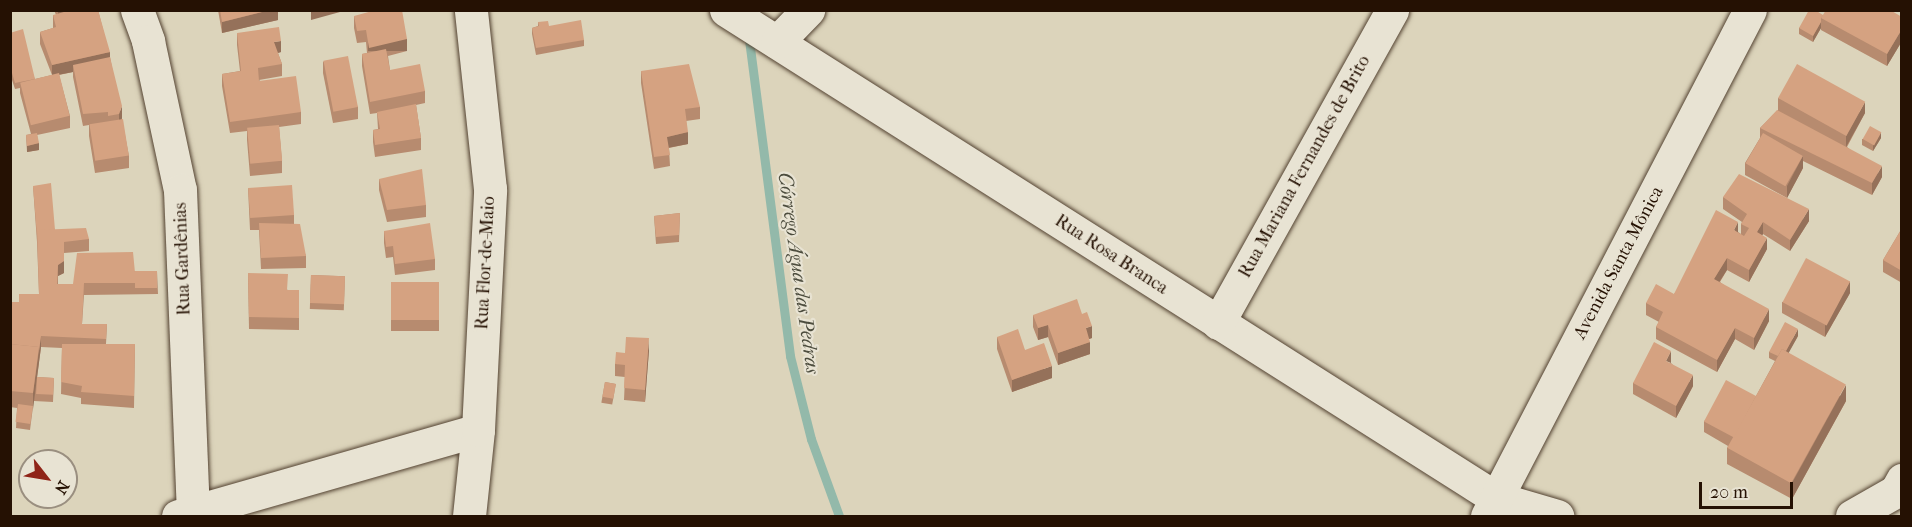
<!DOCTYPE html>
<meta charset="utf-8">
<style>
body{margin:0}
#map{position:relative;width:1912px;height:527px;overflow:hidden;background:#dcd4bb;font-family:"IM FELL French Canon",serif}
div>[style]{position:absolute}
.stream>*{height:9px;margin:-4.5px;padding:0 4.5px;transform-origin:4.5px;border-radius:4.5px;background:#93b9aa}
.roads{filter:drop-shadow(0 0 2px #534231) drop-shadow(0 0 2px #534231)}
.minor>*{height:33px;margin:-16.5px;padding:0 16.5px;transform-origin:16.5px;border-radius:16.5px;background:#e8e3d3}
.wall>*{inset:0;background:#b78b6f;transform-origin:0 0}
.shaded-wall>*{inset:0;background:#95715a;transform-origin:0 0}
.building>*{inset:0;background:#d5a281;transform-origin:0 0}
span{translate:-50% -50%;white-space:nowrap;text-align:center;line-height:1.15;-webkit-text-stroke:4.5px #e8e3d3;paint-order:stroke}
.street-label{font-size:18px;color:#251103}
.water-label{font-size:20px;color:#4c4c3d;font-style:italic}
.frame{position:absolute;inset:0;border:12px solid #251103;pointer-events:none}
.north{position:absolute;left:18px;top:449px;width:60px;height:60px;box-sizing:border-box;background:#e8e3d3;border:2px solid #9a8f80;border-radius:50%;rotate:121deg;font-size:16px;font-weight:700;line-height:24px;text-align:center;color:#251103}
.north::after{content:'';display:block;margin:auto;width:21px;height:27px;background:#8f2418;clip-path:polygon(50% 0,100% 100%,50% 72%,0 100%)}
.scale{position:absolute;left:1699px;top:482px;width:94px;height:27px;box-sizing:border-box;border:3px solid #251103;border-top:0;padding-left:8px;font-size:18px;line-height:21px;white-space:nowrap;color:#251103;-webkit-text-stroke:4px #e8e3d3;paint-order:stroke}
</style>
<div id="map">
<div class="stream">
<div style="left:748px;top:32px;width:327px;rotate:82.6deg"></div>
<div style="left:790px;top:356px;width:86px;rotate:75.8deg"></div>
<div style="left:811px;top:439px;width:82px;rotate:70deg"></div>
</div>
<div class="roads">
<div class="minor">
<div style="left:137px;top:10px;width:33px;rotate:70deg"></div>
<div style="left:148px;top:41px;width:152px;rotate:77.9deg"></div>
<div style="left:180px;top:190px;width:322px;rotate:87.7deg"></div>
<div style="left:726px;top:10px;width:912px;rotate:32.37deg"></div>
<div style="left:1496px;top:498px;width:64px;rotate:16.4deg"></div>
<div style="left:777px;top:42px;width:45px;rotate:-45.9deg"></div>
<div style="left:1218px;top:323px;width:358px;rotate:-60.9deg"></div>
<div style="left:178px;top:516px;width:312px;rotate:-16deg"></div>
<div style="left:469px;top:516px;width:86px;rotate:-84deg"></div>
<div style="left:478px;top:430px;width:241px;rotate:-87.1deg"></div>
<div style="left:490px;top:189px;width:180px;rotate:-96.1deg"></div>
<div style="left:1487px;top:516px;width:570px;rotate:-62.54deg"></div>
<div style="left:1852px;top:516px;width:51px;rotate:-29.6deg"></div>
<div style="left:1896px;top:491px;width:13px;rotate:-61deg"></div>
</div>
</div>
<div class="wall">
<div style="clip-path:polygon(54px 10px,98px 10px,110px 57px,129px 156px,129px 168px,95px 173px,89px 136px,89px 125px,83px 126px,73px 77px,73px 72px,59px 75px,70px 116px,70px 128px,37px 135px,39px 150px,27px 152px,26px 135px,31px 134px,20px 93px,20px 88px,15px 89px,12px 80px,10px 33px,35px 79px,52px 75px,40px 44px,40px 32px,53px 28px,53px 15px,56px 15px)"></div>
<div style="clip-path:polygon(218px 10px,278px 10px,278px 20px,222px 33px)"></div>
<div style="clip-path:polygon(1823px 15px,1902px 17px,1902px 41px,1887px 66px,1821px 30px,1821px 28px,1813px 42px,1799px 34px,1799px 28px)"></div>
<div style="clip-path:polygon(354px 16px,407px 51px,388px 56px,390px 70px,425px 91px,425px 103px,416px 105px,421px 138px,421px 150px,375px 157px,373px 142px,373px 130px,378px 129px,377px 113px,370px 114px,362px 66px,362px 54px,367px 53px,366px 42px,357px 43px,354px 28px)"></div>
<div style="clip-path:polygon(538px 22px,584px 40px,584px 46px,536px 55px,532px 34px,532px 28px,538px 26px)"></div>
<div style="clip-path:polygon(237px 33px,281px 52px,278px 53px,282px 64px,282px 76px,259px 80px,301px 112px,301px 124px,279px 127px,282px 161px,282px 173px,250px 176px,247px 140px,247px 131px,230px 133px,222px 86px,222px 74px,240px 71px,237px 45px)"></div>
<div style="clip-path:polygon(323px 61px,358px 107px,358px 119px,333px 123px,323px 73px)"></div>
<div style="clip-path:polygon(641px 71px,700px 107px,700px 119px,686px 121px,688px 144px,669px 148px,670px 166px,654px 169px,641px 83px)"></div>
<div style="clip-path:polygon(1778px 98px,1865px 113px,1847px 147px,1882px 177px,1872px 195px,1803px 161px,1803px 168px,1787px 198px,1745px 175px,1745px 163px,1760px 138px,1760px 128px,1778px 110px)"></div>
<div style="clip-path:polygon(1881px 138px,1873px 151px,1862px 145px,1862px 139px)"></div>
<div style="clip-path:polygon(379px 179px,426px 205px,426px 217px,387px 222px,379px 190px)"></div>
<div style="clip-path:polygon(33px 186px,55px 230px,89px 239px,89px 251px,64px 253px,64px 273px,58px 276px,58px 284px,73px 284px,135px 271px,157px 271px,158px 294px,84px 295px,82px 324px,107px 324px,106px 344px,135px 344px,134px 408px,81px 404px,81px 398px,61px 394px,62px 348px,41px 347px,37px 377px,54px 378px,53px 402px,34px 401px,34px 399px,30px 430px,16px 428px,17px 408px,10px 407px,10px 302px,19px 302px,39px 294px,37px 242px)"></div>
<div style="clip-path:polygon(248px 188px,294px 215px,294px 224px,306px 256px,306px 268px,261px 269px,259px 230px,250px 230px)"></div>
<div style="clip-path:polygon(1723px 197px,1809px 221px,1790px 251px,1763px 234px,1762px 235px,1767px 249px,1749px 282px,1727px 270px,1720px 282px,1769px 321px,1754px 350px,1735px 339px,1717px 372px,1656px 339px,1656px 327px,1659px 322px,1646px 315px,1646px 303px,1674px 294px,1738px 232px,1741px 234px,1741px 224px,1742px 222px,1723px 209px)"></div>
<div style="clip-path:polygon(680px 213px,679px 242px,656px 244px,654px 216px)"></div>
<div style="clip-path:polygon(1902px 228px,1902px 283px,1883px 272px,1883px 260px)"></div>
<div style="clip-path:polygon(384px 231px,435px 259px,435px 270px,395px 275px,393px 257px,386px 258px,384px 243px)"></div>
<div style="clip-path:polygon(248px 273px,288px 290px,299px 318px,299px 330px,249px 329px)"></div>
<div style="left:311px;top:275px;width:34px;height:34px;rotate:2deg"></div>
<div style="left:391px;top:282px;width:48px;height:49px"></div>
<div style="clip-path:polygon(1850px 293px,1825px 337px,1782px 313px,1782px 302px)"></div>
<div style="clip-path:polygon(1033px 315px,1092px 338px,1089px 339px,1090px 354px,1058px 365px,1048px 337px,1038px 340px,1033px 327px)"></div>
<div style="clip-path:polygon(1798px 336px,1788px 353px,1846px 401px,1792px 499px,1727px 464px,1727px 448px,1728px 446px,1704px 432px,1704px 421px,1756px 396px,1775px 361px,1769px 358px,1769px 352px)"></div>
<div style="clip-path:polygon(997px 337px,1025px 350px,1052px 378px,1012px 392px,997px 349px)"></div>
<div style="clip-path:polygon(649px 350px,645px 402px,624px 400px,625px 377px,615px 376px,615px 364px,625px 353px)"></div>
<div style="clip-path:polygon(1671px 363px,1693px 386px,1676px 418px,1633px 394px,1633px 383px)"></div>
<div style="left:605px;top:382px;width:11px;height:21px;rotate:10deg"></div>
</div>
<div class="shaded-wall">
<div style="clip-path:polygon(95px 10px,58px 22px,58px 11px)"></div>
<div style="clip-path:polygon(270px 10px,278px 10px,278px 20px,222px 33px,222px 22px)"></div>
<div style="clip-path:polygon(311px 10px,340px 10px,340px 12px,311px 20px)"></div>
<div style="clip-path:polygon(1821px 22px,1821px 28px,1813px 42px,1813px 36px)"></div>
<div style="clip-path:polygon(1902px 29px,1902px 41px,1887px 66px,1887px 54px)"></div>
<div style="left:407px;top:39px;width:12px;height:39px;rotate:90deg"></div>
<div style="clip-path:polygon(281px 41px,281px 52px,274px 54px,274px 42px)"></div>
<div style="clip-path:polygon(110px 52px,110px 64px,73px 65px,73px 72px,52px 76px,52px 65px)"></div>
<div style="clip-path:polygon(1865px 102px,1865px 113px,1846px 147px,1846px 136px)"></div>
<div style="clip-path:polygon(122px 106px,122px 118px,119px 126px,119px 114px)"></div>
<div style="clip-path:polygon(688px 132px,688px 144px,667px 148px,667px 137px)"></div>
<div style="clip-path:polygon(1881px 132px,1881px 138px,1873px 151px,1873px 145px)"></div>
<div style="clip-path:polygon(39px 143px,39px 150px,27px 152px,27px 146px)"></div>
<div style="clip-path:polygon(1803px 156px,1803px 168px,1787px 198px,1787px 186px)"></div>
<div style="clip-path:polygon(1882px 166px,1882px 177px,1872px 195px,1872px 183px)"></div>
<div style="clip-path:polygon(1809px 209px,1809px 221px,1790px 251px,1790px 240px)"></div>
<div style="clip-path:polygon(1738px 222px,1738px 234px,1734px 230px)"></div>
<div style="clip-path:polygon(1763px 222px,1763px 234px,1757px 244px,1757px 232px)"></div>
<div style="clip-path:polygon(1767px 238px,1767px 249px,1749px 282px,1749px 270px)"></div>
<div style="clip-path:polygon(1727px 258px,1727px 270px,1714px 290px,1714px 279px)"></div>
<div style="clip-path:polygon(64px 261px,64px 273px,58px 276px,58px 265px)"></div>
<div style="clip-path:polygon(1850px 281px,1850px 293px,1825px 337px,1825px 326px)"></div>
<div style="clip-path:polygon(1769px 309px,1769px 321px,1754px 350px,1754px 338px)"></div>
<div style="clip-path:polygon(1048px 325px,1048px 337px,1038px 340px,1038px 328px)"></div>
<div style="clip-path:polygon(1092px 326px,1092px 338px,1086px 340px,1086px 328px)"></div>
<div style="clip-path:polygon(1735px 328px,1735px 339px,1717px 372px,1717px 360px)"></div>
<div style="clip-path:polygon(1798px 329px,1798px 336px,1782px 365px,1782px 358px)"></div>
<div style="clip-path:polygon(41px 336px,41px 347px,33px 409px,33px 393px)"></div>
<div style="clip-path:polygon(649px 338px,649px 350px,645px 402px,645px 390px)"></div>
<div style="clip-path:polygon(1090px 342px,1090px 354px,1058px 365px,1058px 353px)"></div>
<div style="clip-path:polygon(1671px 351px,1671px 363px,1666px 361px)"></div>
<div style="clip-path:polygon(1052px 366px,1052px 378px,1012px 392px,1012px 380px)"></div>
<div style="clip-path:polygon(1693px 375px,1693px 386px,1676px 418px,1676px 406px)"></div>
<div style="clip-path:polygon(1846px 385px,1846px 401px,1792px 499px,1792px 483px)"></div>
</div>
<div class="building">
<div style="clip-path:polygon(71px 10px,98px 10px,110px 52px,52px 65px,40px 32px,56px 27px,53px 15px)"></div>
<div style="clip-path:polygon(220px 10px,270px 10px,222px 22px)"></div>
<div style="clip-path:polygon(376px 10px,402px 10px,407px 39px,369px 48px,366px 30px,357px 31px,354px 16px)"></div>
<div style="clip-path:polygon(1809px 10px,1815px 10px,1823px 15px,1821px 18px,1821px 22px,1813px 36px,1799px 28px)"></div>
<div style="clip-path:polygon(1826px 10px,1890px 10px,1902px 17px,1902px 29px,1887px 54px,1821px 18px)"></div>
<div style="clip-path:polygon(581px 20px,584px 40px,536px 48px,532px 28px,539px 26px,538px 22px,548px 21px,549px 26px)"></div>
<div style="clip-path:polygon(279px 27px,281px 41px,274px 42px,282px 64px,258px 68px,259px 81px,296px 76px,301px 112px,230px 122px,222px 74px,241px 71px,237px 33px)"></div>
<div style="clip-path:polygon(23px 29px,35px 79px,15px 83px,12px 73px,10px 74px,10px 33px)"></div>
<div style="clip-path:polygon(386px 49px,390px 70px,420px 64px,425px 91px,370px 102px,362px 54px)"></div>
<div style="left:348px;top:56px;width:52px;height:25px;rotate:79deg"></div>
<div style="clip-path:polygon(110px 57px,122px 106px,119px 114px,108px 116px,108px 112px,83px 114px,73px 65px)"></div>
<div style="clip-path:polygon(689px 64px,700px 107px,685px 109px,688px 132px,667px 137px,670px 155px,654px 157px,641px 71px)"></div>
<div style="left:1797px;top:64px;width:78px;height:39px;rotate:29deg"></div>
<div style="left:59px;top:73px;width:44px;height:40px;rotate:76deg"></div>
<div style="clip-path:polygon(416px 104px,421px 138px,375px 145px,373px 130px,380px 129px,377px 112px)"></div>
<div style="clip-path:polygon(1777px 110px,1882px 166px,1872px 183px,1760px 128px)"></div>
<div style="left:123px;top:119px;width:37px;height:34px;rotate:81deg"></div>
<div style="left:279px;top:125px;width:36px;height:32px;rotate:85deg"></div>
<div style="left:1870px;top:126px;width:13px;height:15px;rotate:29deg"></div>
<div style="clip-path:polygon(37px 133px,39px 143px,27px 146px,26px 135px)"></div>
<div style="left:1763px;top:133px;width:46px;height:35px;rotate:30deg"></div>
<div style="clip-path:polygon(422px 169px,426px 205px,387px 210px,379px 179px)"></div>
<div style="clip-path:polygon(1739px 174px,1809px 209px,1790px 240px,1763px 222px,1757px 232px,1767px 238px,1749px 270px,1727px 258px,1714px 279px,1769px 309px,1754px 338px,1735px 328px,1717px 360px,1656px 327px,1663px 312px,1646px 303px,1656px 284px,1674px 294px,1716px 210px,1738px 222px,1734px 230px,1744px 236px,1749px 228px,1741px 224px,1747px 214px,1723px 197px)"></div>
<div style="clip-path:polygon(51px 183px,55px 230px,37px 230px,37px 236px,33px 186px)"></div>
<div style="left:292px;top:185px;width:30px;height:44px;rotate:86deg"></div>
<div style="clip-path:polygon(680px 213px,679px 235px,656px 237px,654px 216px)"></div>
<div style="clip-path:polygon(259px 223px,300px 224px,306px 256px,261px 258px)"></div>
<div style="clip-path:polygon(430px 223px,435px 259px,395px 264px,393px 246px,386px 247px,384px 231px)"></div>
<div style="clip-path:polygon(86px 228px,89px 239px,64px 242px,64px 261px,58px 265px,57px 284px,73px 284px,77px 253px,133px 252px,136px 283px,84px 283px,82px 324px,107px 324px,106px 339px,41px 336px,39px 351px,39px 347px,10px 344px,10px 302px,19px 302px,19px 294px,39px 294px,37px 230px)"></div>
<div style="clip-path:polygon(1902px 228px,1902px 271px,1883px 260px)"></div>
<div style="left:1806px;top:258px;width:50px;height:50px;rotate:28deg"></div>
<div style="left:135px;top:271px;width:22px;height:17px"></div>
<div style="clip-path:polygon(248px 273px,288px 274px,287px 290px,299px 290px,299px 318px,249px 317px)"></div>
<div style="left:311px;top:275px;width:34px;height:28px;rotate:2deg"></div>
<div style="left:391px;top:282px;width:48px;height:38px"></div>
<div style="clip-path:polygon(1077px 299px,1082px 314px,1087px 312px,1092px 326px,1086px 328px,1090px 342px,1058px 353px,1048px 325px,1038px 328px,1033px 315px)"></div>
<div style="clip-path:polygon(1785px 322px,1798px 329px,1786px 351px,1782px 349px,1778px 356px,1769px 352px)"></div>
<div style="clip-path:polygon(1018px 329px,1025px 350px,1044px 343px,1052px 366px,1012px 380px,997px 337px)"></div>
<div style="clip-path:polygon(626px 337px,649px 338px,645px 390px,624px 388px,625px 365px,615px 364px,616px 352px,625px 353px)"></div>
<div style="clip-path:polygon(1654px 342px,1671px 351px,1666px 361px,1693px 375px,1676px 406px,1633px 383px)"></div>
<div style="clip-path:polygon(10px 344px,39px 347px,33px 393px,10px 391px)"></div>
<div style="clip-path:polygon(62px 344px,135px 344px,134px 396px,81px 392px,82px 386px,61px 382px)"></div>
<div style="left:1782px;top:349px;width:73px;height:113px;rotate:29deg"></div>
<div style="left:37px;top:377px;width:17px;height:17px;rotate:3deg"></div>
<div style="left:1726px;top:380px;width:34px;height:47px;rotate:28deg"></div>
<div style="left:605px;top:382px;width:11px;height:15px;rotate:10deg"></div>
<div style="left:18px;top:404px;width:15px;height:18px;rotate:8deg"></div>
</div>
<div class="street-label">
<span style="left:1305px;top:167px;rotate:-61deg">Rua Mariana Fernandes de Brito</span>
<span style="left:1111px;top:255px;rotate:33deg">Rua Rosa Branca</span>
<span style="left:183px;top:259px;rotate:-92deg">Rua Gardênias</span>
<span style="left:486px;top:263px;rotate:-87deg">Rua Flor-de-Maio</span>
<span style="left:1619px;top:263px;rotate:-62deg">Avenida Santa Mônica</span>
</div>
<div class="water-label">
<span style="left:799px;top:273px;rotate:82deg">Córrego Água das Pedras</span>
</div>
<div class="frame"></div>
<div class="north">N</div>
<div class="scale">20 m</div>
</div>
